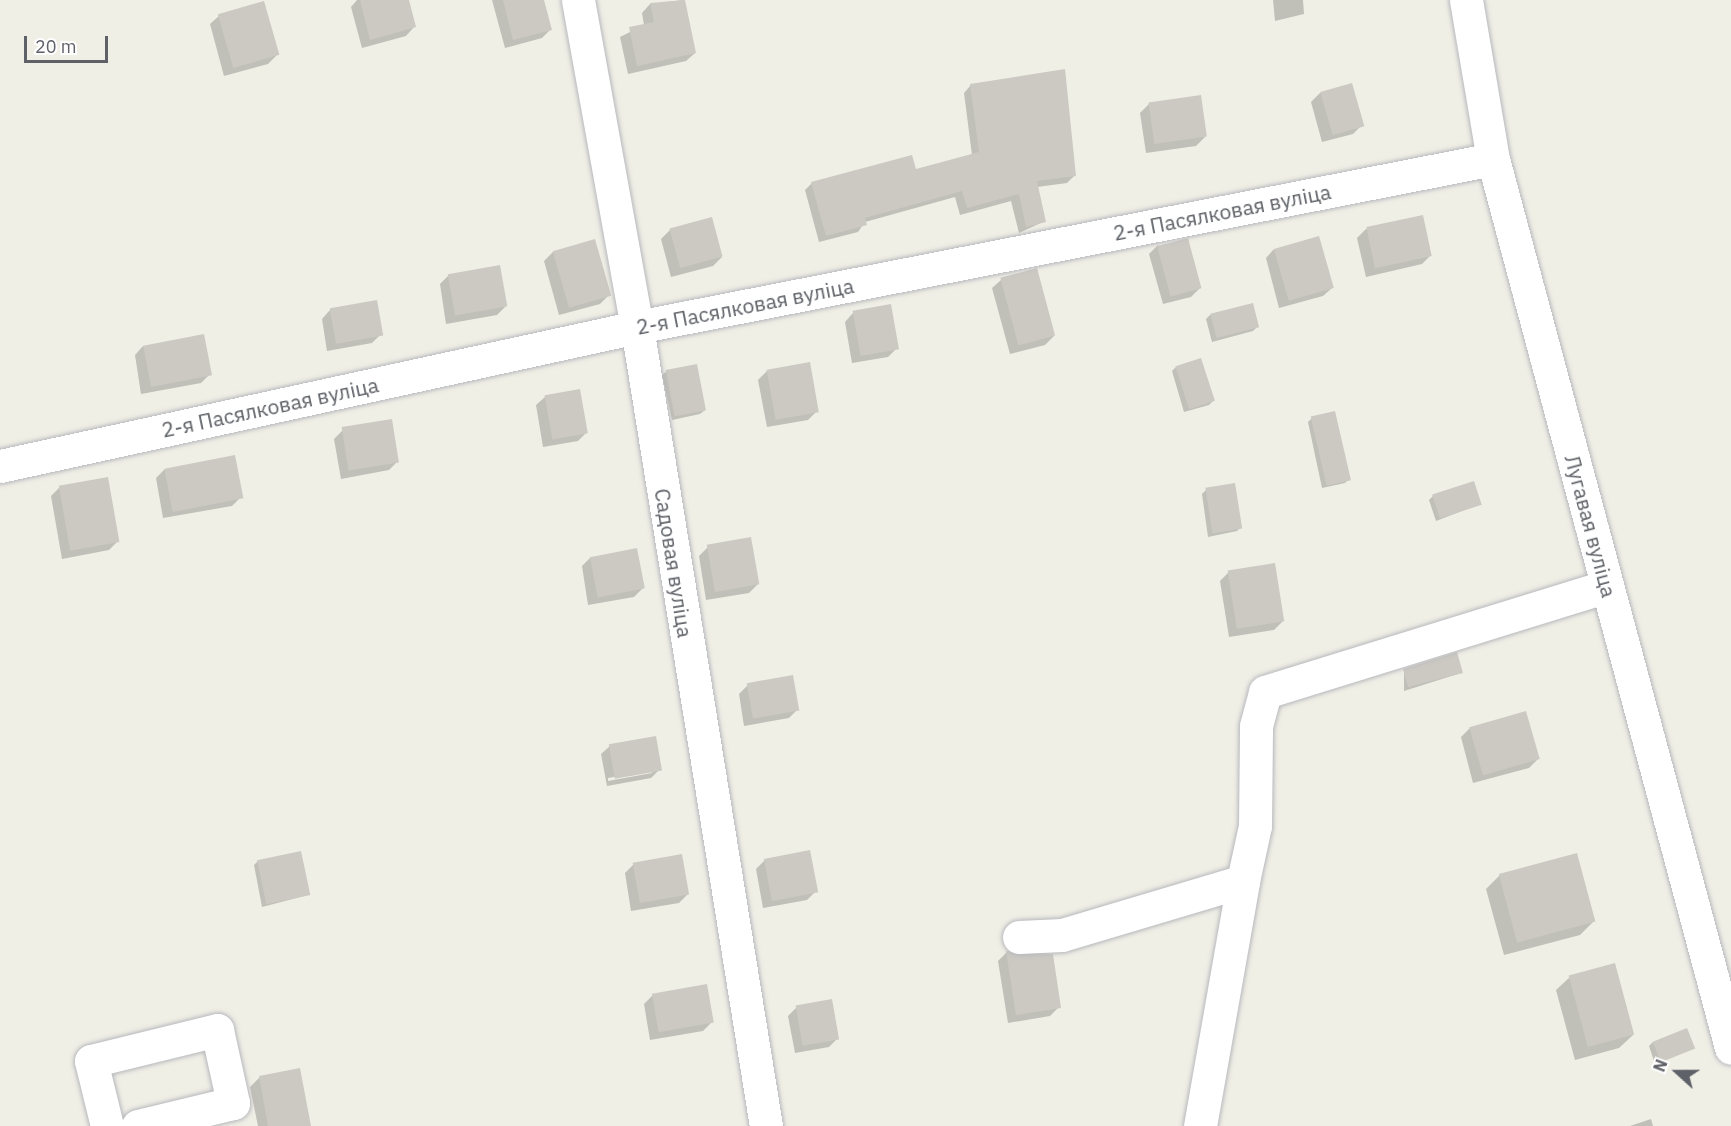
<!DOCTYPE html>
<meta charset="utf-8">
<style>
body{margin:0}
#map{position:relative;width:1731px;height:1126px;overflow:hidden;background:#f0efe6;font-family:"IBM Plex Sans",sans-serif}
div>[style]{position:absolute}
.shadow>*{inset:0;background:#0003}
.building>*{inset:0;background:#ccc9c3;transform-origin:0 0}
.roads{filter:drop-shadow(0 0 2px #b7b8bd) drop-shadow(0 0 2px #b7b8bd)}
.minor>*{height:33px;margin:-16.5px;padding:0 16.5px;transform-origin:16.5px;border-radius:16.5px;background:#fff}
span{translate:-50% -50%;white-space:nowrap;text-align:center;line-height:1.15;-webkit-text-stroke:4.5px #fff;paint-order:stroke}
.street-label{font-size:21px;color:#5e6167}
.north{position:absolute;left:1647px;top:1042px;width:60px;height:60px;-webkit-text-stroke:4px #fff;paint-order:stroke;rotate:291deg;font-size:16px;font-weight:700;line-height:24px;text-align:center;color:#5e6167}
.north::after{content:'';display:block;margin:auto;width:21px;height:27px;background:#5e6167;clip-path:polygon(50% 0,100% 100%,50% 72%,0 100%)}
.scale{position:absolute;left:24px;top:36px;width:84px;height:27px;box-sizing:border-box;border:3px solid #5e6167;border-top:0;padding-left:8px;font-size:18px;line-height:21px;white-space:nowrap;color:#5e6167;-webkit-text-stroke:4px #fff;paint-order:stroke}
</style>
<div id="map">
<div class="shadow">
<div style="clip-path:polygon(357px 0,407px 0,414px 27px,406px 36px,362px 48px,351px 7px)"></div>
<div style="clip-path:polygon(492px 0,543px 0,551px 29px,542px 38px,505px 48px)"></div>
<div style="clip-path:polygon(684px 0,695px 53px,686px 61px,628px 74px,620px 37px,644px 25px,642px 13px,650px 4px)"></div>
<div style="clip-path:polygon(1273px 0,1303px 0,1304px 14px,1275px 21px)"></div>
<div style="clip-path:polygon(219px 16px,277px 55px,268px 64px,224px 76px,210px 24px)"></div>
<div style="clip-path:polygon(971px 85px,1075px 175px,1067px 183px,1037px 187px,1045px 221px,1019px 233px,1011px 201px,960px 215px,955px 197px,865px 222px,858px 232px,819px 242px,805px 190px,812px 183px,915px 171px,972px 155px,964px 93px)"></div>
<div style="clip-path:polygon(1351px 85px,1362px 125px,1353px 134px,1322px 142px,1311px 102px,1320px 93px)"></div>
<div style="clip-path:polygon(1149px 104px,1205px 137px,1196px 146px,1146px 153px,1140px 113px)"></div>
<div style="clip-path:polygon(1366px 229px,1431px 255px,1422px 264px,1366px 277px,1357px 238px)"></div>
<div style="clip-path:polygon(670px 230px,722px 257px,713px 266px,671px 277px,661px 239px)"></div>
<div style="clip-path:polygon(1158px 245px,1200px 288px,1191px 297px,1163px 304px,1149px 254px)"></div>
<div style="clip-path:polygon(1274px 249px,1332px 288px,1323px 296px,1279px 308px,1266px 258px)"></div>
<div style="clip-path:polygon(553px 252px,609px 295px,600px 304px,559px 315px,544px 261px)"></div>
<div style="clip-path:polygon(449px 275px,506px 306px,497px 315px,446px 324px,440px 284px)"></div>
<div style="clip-path:polygon(1001px 280px,1054px 336px,1045px 345px,1010px 354px,992px 288px)"></div>
<div style="clip-path:polygon(1252px 305px,1257px 327px,1253px 331px,1212px 342px,1206px 319px,1210px 315px)"></div>
<div style="clip-path:polygon(330px 310px,381px 334px,372px 343px,327px 351px,322px 319px)"></div>
<div style="clip-path:polygon(853px 313px,897px 348px,888px 357px,852px 363px,845px 322px)"></div>
<div style="clip-path:polygon(143px 346px,210px 374px,201px 383px,141px 394px,135px 355px)"></div>
<div style="clip-path:polygon(1176px 367px,1213px 401px,1209px 405px,1184px 412px,1172px 371px)"></div>
<div style="clip-path:polygon(667px 371px,705px 410px,700px 414px,672px 420px,662px 375px)"></div>
<div style="clip-path:polygon(767px 371px,817px 411px,808px 420px,767px 427px,758px 380px)"></div>
<div style="clip-path:polygon(545px 397px,587px 432px,578px 441px,543px 447px,536px 405px)"></div>
<div style="clip-path:polygon(1312px 418px,1349px 479px,1345px 483px,1322px 488px,1308px 422px)"></div>
<div style="clip-path:polygon(343px 430px,398px 461px,389px 470px,341px 479px,334px 439px)"></div>
<div style="clip-path:polygon(165px 469px,241px 497px,232px 506px,163px 518px,156px 478px)"></div>
<div style="clip-path:polygon(60px 487px,118px 541px,109px 550px,62px 559px,51px 496px)"></div>
<div style="clip-path:polygon(1206px 490px,1241px 527px,1237px 531px,1208px 537px,1202px 494px)"></div>
<div style="clip-path:polygon(1433px 496px,1480px 504px,1436px 521px,1429px 500px)"></div>
<div style="clip-path:polygon(708px 547px,758px 584px,749px 593px,706px 600px,699px 556px)"></div>
<div style="clip-path:polygon(591px 557px,643px 588px,634px 597px,588px 605px,582px 566px)"></div>
<div style="clip-path:polygon(1229px 572px,1283px 621px,1274px 630px,1229px 637px,1220px 581px)"></div>
<div style="clip-path:polygon(1404px 670px,1461px 673px,1404px 691px)"></div>
<div style="clip-path:polygon(748px 685px,798px 709px,789px 718px,744px 726px,739px 694px)"></div>
<div style="clip-path:polygon(1470px 728px,1538px 759px,1529px 768px,1473px 783px,1461px 737px)"></div>
<div style="clip-path:polygon(evenodd,610px 746px,660px 769px,651px 778px,607px 786px,601px 754px,610px 746px,652px 770px,652px 773px,608px 781px,608px 778px,652px 770px)"></div>
<div style="clip-path:polygon(1576px 855px,1594px 921px,1580px 935px,1504px 955px,1486px 889px,1499px 876px)"></div>
<div style="clip-path:polygon(765px 860px,816px 891px,807px 900px,763px 908px,756px 869px)"></div>
<div style="clip-path:polygon(258px 861px,308px 895px,262px 907px,254px 865px)"></div>
<div style="clip-path:polygon(634px 864px,688px 894px,679px 903px,631px 911px,625px 873px)"></div>
<div style="clip-path:polygon(1007px 952px,1059px 1007px,1050px 1016px,1008px 1023px,998px 961px)"></div>
<div style="clip-path:polygon(1570px 977px,1633px 1035px,1619px 1048px,1575px 1060px,1556px 990px)"></div>
<div style="clip-path:polygon(653px 995px,712px 1022px,703px 1031px,650px 1040px,644px 1004px)"></div>
<div style="clip-path:polygon(797px 1007px,838px 1038px,829px 1047px,795px 1053px,788px 1016px)"></div>
<div style="clip-path:polygon(1653px 1042px,1693px 1048px,1655px 1064px,1649px 1046px)"></div>
<div style="clip-path:polygon(299px 1070px,309px 1126px,258px 1126px,250px 1087px,259px 1078px)"></div>
<div style="clip-path:polygon(1651px 1119px,1653px 1126px,1630px 1126px)"></div>
</div>
<div class="building">
<div style="clip-path:polygon(360px 0,409px 0,416px 27px,370px 40px)"></div>
<div style="clip-path:polygon(503px 0,544px 0,552px 30px,513px 40px)"></div>
<div style="clip-path:polygon(685px 0,696px 53px,637px 66px,629px 27px,654px 22px,650px 3px)"></div>
<div style="left:264px;top:1px;width:56px;height:48px;rotate:74deg"></div>
<div style="clip-path:polygon(1065px 69px,1076px 176px,1037px 181px,1046px 222px,1026px 227px,1019px 194px,967px 208px,962px 191px,865px 218px,867px 225px,826px 236px,811px 182px,912px 155px,916px 169px,979px 152px,970px 84px)"></div>
<div style="left:1352px;top:83px;width:45px;height:33px;rotate:74deg"></div>
<div style="left:1201px;top:95px;width:42px;height:53px;rotate:82deg"></div>
<div style="left:1423px;top:215px;width:42px;height:58px;rotate:78deg"></div>
<div style="left:712px;top:217px;width:41px;height:44px;rotate:75deg"></div>
<div style="left:1319px;top:236px;width:54px;height:47px;rotate:74deg"></div>
<div style="left:1188px;top:238px;width:52px;height:32px;rotate:75deg"></div>
<div style="left:595px;top:239px;width:59px;height:44px;rotate:74deg"></div>
<div style="left:500px;top:265px;width:42px;height:53px;rotate:80deg"></div>
<div style="left:1037px;top:268px;width:70px;height:38px;rotate:75deg"></div>
<div style="left:377px;top:300px;width:36px;height:48px;rotate:80deg"></div>
<div style="left:1253px;top:303px;width:25px;height:44px;rotate:76deg"></div>
<div style="left:891px;top:304px;width:46px;height:39px;rotate:80deg"></div>
<div style="left:204px;top:334px;width:42px;height:62px;rotate:79deg"></div>
<div style="left:1201px;top:358px;width:45px;height:27px;rotate:72deg"></div>
<div style="left:810px;top:362px;width:51px;height:44px;rotate:80deg"></div>
<div style="left:697px;top:364px;width:47px;height:32px;rotate:79deg"></div>
<div style="left:580px;top:389px;width:45px;height:36px;rotate:80deg"></div>
<div style="left:1335px;top:411px;width:71px;height:25px;rotate:77deg"></div>
<div style="left:392px;top:419px;width:44px;height:51px;rotate:81deg"></div>
<div style="left:235px;top:455px;width:44px;height:72px;rotate:79deg"></div>
<div style="left:108px;top:477px;width:66px;height:50px;rotate:80deg"></div>
<div style="left:1474px;top:481px;width:25px;height:44px;rotate:72deg"></div>
<div style="left:1235px;top:483px;width:46px;height:30px;rotate:81deg"></div>
<div style="left:751px;top:537px;width:48px;height:45px;rotate:80deg"></div>
<div style="left:637px;top:548px;width:41px;height:48px;rotate:79deg"></div>
<div style="left:1275px;top:563px;width:59px;height:48px;rotate:81deg"></div>
<div style="clip-path:polygon(1457px 652px,1463px 673px,1408px 687px,1403px 669px)"></div>
<div style="left:793px;top:675px;width:36px;height:47px;rotate:80deg"></div>
<div style="left:1526px;top:711px;width:50px;height:59px;rotate:74deg"></div>
<div style="left:656px;top:736px;width:35px;height:48px;rotate:80deg"></div>
<div style="left:810px;top:850px;width:43px;height:47px;rotate:79deg"></div>
<div style="left:301px;top:851px;width:45px;height:45px;rotate:78deg"></div>
<div style="left:1577px;top:853px;width:71px;height:81px;rotate:75deg"></div>
<div style="left:682px;top:854px;width:41px;height:50px;rotate:80deg"></div>
<div style="clip-path:polygon(1006px 951px,1053px 954px,1061px 1008px,1016px 1015px)"></div>
<div style="left:1615px;top:963px;width:74px;height:48px;rotate:75deg"></div>
<div style="left:707px;top:984px;width:39px;height:56px;rotate:80deg"></div>
<div style="left:832px;top:999px;width:41px;height:37px;rotate:80deg"></div>
<div style="left:1687px;top:1028px;width:22px;height:37px;rotate:68deg"></div>
<div style="clip-path:polygon(300px 1068px,311px 1126px,268px 1126px,259px 1076px)"></div>
</div>
<div class="roads">
<div class="minor">
<div style="left:578px;top:0;width:332px;rotate:79.8deg"></div>
<div style="left:637px;top:327px;width:809px;rotate:80.83deg"></div>
<div style="left:1466px;top:0;width:161px;rotate:80.4deg"></div>
<div style="left:1493px;top:159px;width:920px;rotate:75.01deg"></div>
<div style="left:0;top:466px;width:652px;rotate:-12.31deg"></div>
<div style="left:637px;top:327px;width:872px;rotate:-11.1deg"></div>
<div style="left:1019px;top:937px;width:43px;rotate:-2.7deg"></div>
<div style="left:1062px;top:935px;width:189px;rotate:-16.6deg"></div>
<div style="left:1243px;top:881px;width:56px;rotate:-77.7deg"></div>
<div style="left:1255px;top:826px;width:100px;rotate:-89.4deg"></div>
<div style="left:1256px;top:726px;width:35px;rotate:-75deg"></div>
<div style="left:1265px;top:692px;width:358px;rotate:-17.2deg"></div>
<div style="left:107px;top:1126px;width:67px;rotate:-103.8deg"></div>
<div style="left:91px;top:1061px;width:130px;rotate:-13.8deg"></div>
<div style="left:217px;top:1030px;width:75px;rotate:77.6deg"></div>
<div style="left:233px;top:1103px;width:98px;rotate:166.4deg"></div>
<div style="left:1200px;top:1126px;width:249px;rotate:-80deg"></div>
</div>
</div>
<div class="street-label">
<span style="left:1222px;top:212px;rotate:-11deg">2-я Пасялковая вуліца</span>
<span style="left:745px;top:306px;rotate:-11deg">2-я Пасялковая вуліца</span>
<span style="left:270px;top:407px;rotate:-12deg">2-я Пасялковая вуліца</span>
<span style="left:1591px;top:526px;rotate:75deg">Лугавая вуліца</span>
<span style="left:674px;top:563px;rotate:81deg">Садовая вуліца</span>
</div>
<div class="north">N</div>
<div class="scale">20 m</div>
</div>
